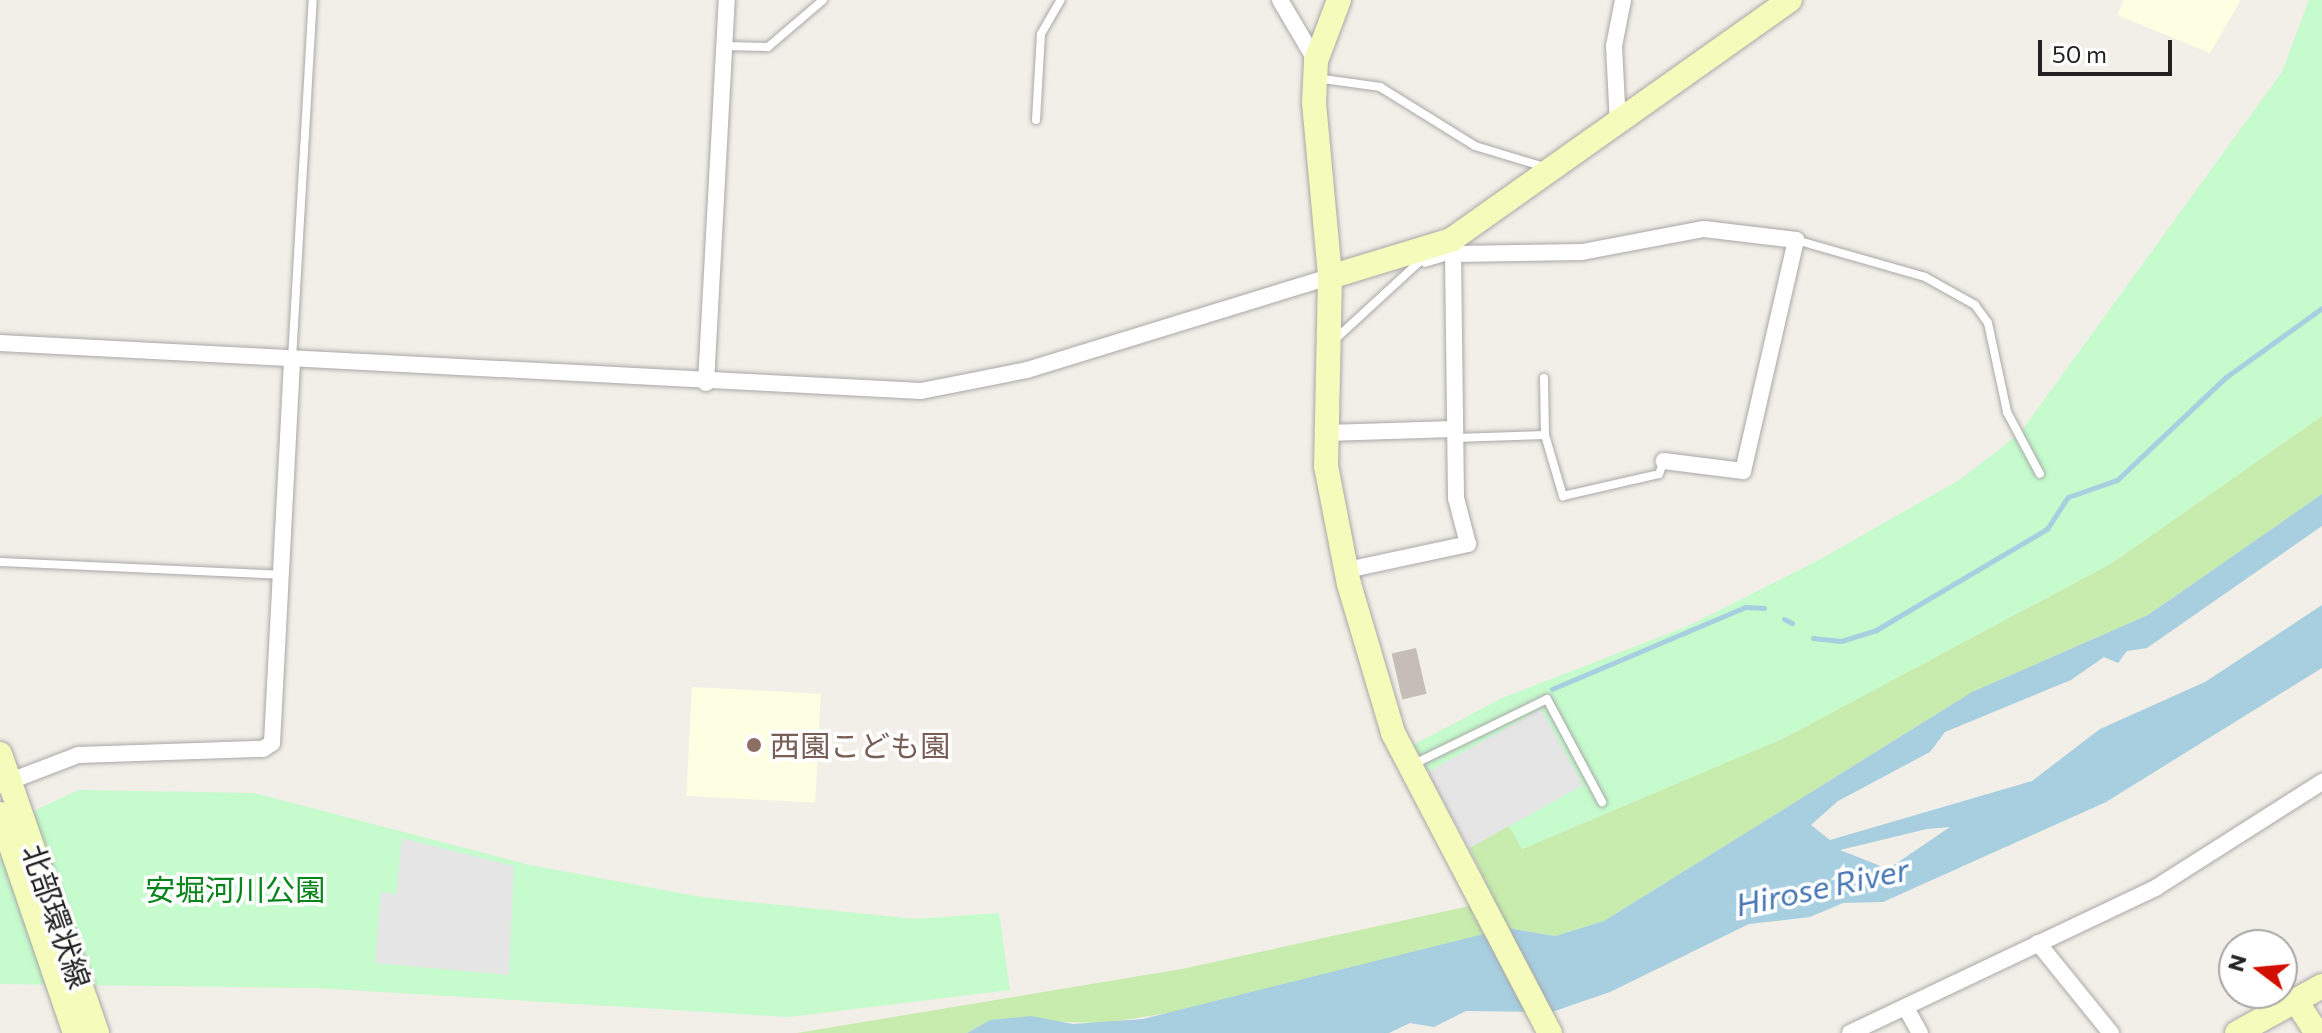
<!DOCTYPE html>
<meta charset="utf-8">
<style>
body{margin:0}
#map{position:relative;width:2322px;height:1033px;overflow:hidden;background:#f1efe7;font-family:Commissioner,"Noto Sans JP",sans-serif}
div>[style]{position:absolute}
.education>*{inset:0;background:#fdffe3;transform-origin:0 0}
.grass>*{inset:0;background:#c8ecad}
.park>*{inset:0;background:#c5fbcd}
.parking>*{inset:0;background:#e5e5e5;transform-origin:0 0}
.water>*{inset:0;background:#a7cfe0}
.stream>*{height:5px;margin:-2.5px;padding:0 2.5px;transform-origin:2.5px;border-radius:2.5px;background:#a7cfe0}
.building>*{inset:0;background:#c6beb6;transform-origin:0 0}
.roads{filter:drop-shadow(0 0 2px #a8a8a8) drop-shadow(0 0 2px #a8a8a8)}
.lane>*{height:8px;margin:-4px;padding:0 4px;transform-origin:4px;border-radius:4px;background:#fff}
.street>*{height:16px;margin:-8px;padding:0 8px;transform-origin:8px;border-radius:8px;background:#fff}
.secondary>*{height:24px;margin:-12px;padding:0 12px;transform-origin:12px;border-radius:12px;background:#f4fbbb}
.dots>*{width:22px;height:22px;translate:-50% -50%;box-sizing:border-box;border:4px solid #fff;border-radius:50%}
span{translate:-50% -50%;white-space:nowrap;text-align:center;line-height:1.15;-webkit-text-stroke:7px #fff;paint-order:stroke}
.education-label{font-size:30px;color:#785e54}
.left{translate:0 -50%;text-align:left}
.park-label{font-size:30px;color:#09851c}
.street-label{font-size:30px;color:#212121}
.water-label{font-size:32px;color:#4978b4;font-style:italic}
.north{position:absolute;left:2218px;top:929px;width:80px;height:80px;box-sizing:border-box;background:#fff;border:2px solid #a6a6a6;border-radius:50%;rotate:286deg;font-size:22px;font-weight:700;line-height:32px;text-align:center;color:#212121}
.north::after{content:'';display:block;margin:auto;width:28px;height:36px;background:#d20e00;clip-path:polygon(50% 0,100% 100%,50% 72%,0 100%)}
.scale{position:absolute;left:2038px;top:40px;width:134px;height:36px;box-sizing:border-box;border:4px solid #212121;border-top:0;padding-left:10px;font-size:24px;line-height:28px;white-space:nowrap;color:#212121;-webkit-text-stroke:6px #fff;paint-order:stroke}
</style>
<div id="map">
<div class="education">
<div style="clip-path:polygon(2124px 0,2241px 0,2210px 53px,2117px 15px)"></div>
<div style="left:692px;top:687px;width:129px;height:109px;rotate:3deg"></div>
</div>
<div class="grass">
<div style="clip-path:polygon(2322px 416px,2322px 494px,2148px 615px,1972px 692px,1604px 921px,1555px 936px,1508px 928px,1468px 845px,1508px 824px,1522px 849px,1784px 738px,2112px 563px)"></div>
<div style="clip-path:polygon(1469px 906px,1484px 935px,1212px 1006px,1105px 1023px,990px 1020px,967px 1033px,797px 1033px,1182px 969px)"></div>
</div>
<div class="park">
<div style="clip-path:polygon(2309px 0,2322px 0,2322px 416px,2112px 563px,1784px 738px,1522px 849px,1508px 824px,1468px 844px,1413px 745px,1502px 698px,1688px 626px,1819px 560px,1961px 479px,2020px 433px,2282px 72px)"></div>
<div style="clip-path:polygon(78px 790px,254px 793px,530px 865px,701px 897px,915px 919px,999px 913px,1010px 990px,789px 1017px,317px 988px,0 984px,0 827px)"></div>
</div>
<div class="parking">
<div style="left:1541px;top:709px;width:87px;height:130px;rotate:61deg"></div>
<div style="clip-path:polygon(402px 838px,514px 866px,509px 975px,375px 963px,381px 891px,396px 895px)"></div>
</div>
<div class="water">
<div style="clip-path:polygon(evenodd,2322px 494px,2322px 526px,2147px 648px,2127px 651px,2118px 663px,2104px 657px,2071px 680px,1945px 732px,1930px 752px,1838px 801px,1811px 825px,1830px 840px,2032px 781px,2100px 729px,2205px 682px,2322px 605px,2322px 668px,2106px 802px,1883px 902px,1843px 903px,1810px 917px,1749px 924px,1610px 992px,1552px 1012px,1466px 1011px,1434px 1027px,1410px 1023px,1389px 1033px,967px 1033px,990px 1020px,1031px 1016px,1073px 1024px,1143px 1019px,1508px 928px,1555px 936px,1604px 921px,1972px 692px,2148px 615px,2322px 494px,1950px 827px,1888px 869px,1840px 850px,1927px 829px,1950px 827px)"></div>
</div>
<div class="stream">
<div style="left:1784px;top:619px;width:9px;rotate:27deg"></div>
<div style="left:1813px;top:638px;width:28px;rotate:6deg"></div>
<div style="left:1841px;top:641px;width:37px;rotate:-17deg"></div>
<div style="left:1876px;top:630px;width:199px;rotate:-30.6deg"></div>
<div style="left:2047px;top:529px;width:38px;rotate:-57deg"></div>
<div style="left:2068px;top:497px;width:52px;rotate:-19.1deg"></div>
<div style="left:2117px;top:480px;width:150px;rotate:-43.4deg"></div>
<div style="left:2226px;top:377px;width:118px;rotate:-35.7deg"></div>
<div style="left:1552px;top:689px;width:210px;rotate:-23deg"></div>
<div style="left:1745px;top:607px;width:19px;rotate:3deg"></div>
</div>
<div class="building">
<div style="left:1416px;top:648px;width:47px;height:25px;rotate:77deg"></div>
</div>
<div class="roads">
<div class="lane">
<div style="left:725px;top:46px;width:43px;rotate:1.3deg"></div>
<div style="left:768px;top:47px;width:72px;rotate:-40.5deg"></div>
<div style="left:1316px;top:78px;width:65px;rotate:8deg"></div>
<div style="left:1380px;top:87px;width:112px;rotate:31.8deg"></div>
<div style="left:1475px;top:146px;width:76px;rotate:16.8deg"></div>
<div style="left:1036px;top:120px;width:86px;rotate:-86.7deg"></div>
<div style="left:1041px;top:34px;width:39px;rotate:-60deg"></div>
<div style="left:1796px;top:240px;width:134px;rotate:16deg"></div>
<div style="left:1925px;top:277px;width:57px;rotate:29.2deg"></div>
<div style="left:1975px;top:305px;width:22px;rotate:54deg"></div>
<div style="left:1988px;top:323px;width:91px;rotate:77.9deg"></div>
<div style="left:2007px;top:412px;width:70px;rotate:62deg"></div>
<div style="left:1425px;top:263px;width:30px;rotate:-17deg"></div>
<div style="left:1331px;top:343px;width:136px;rotate:-42.6deg"></div>
<div style="left:292px;top:359px;width:360px;rotate:-86.7deg"></div>
<div style="left:1544px;top:378px;width:57px;rotate:89deg"></div>
<div style="left:1545px;top:435px;width:64px;rotate:73.6deg"></div>
<div style="left:1563px;top:496px;width:98px;rotate:-12.9deg"></div>
<div style="left:1659px;top:474px;width:14px;rotate:-69deg"></div>
<div style="left:1455px;top:438px;width:90px;rotate:-1.9deg"></div>
<div style="left:0;top:562px;width:282px;rotate:2.6deg"></div>
<div style="left:1414px;top:764px;width:148px;rotate:-26deg"></div>
<div style="left:1547px;top:699px;width:117px;rotate:61.9deg"></div>
</div>
<div class="street">
<div style="left:1280px;top:0;width:71px;rotate:59.5deg"></div>
<div style="left:1618px;top:125px;width:79px;rotate:-92.9deg"></div>
<div style="left:1614px;top:46px;width:47px;rotate:-78.9deg"></div>
<div style="left:1455px;top:254px;width:127px;rotate:-0.9deg"></div>
<div style="left:1582px;top:252px;width:124px;rotate:-10.7deg"></div>
<div style="left:1704px;top:229px;width:93px;rotate:6.8deg"></div>
<div style="left:1796px;top:240px;width:237px;rotate:102.9deg"></div>
<div style="left:1743px;top:471px;width:80px;rotate:-172.8deg"></div>
<div style="left:0;top:343px;width:922px;rotate:2.98deg"></div>
<div style="left:921px;top:391px;width:108px;rotate:-11.2deg"></div>
<div style="left:1027px;top:370px;width:317px;rotate:-17.1deg"></div>
<div style="left:706px;top:383px;width:384px;rotate:-86.9deg"></div>
<div style="left:1327px;top:433px;width:127px;rotate:-1.8deg"></div>
<div style="left:1347px;top:570px;width:124px;rotate:-12.1deg"></div>
<div style="left:1468px;top:544px;width:48px;rotate:-104.6deg"></div>
<div style="left:1456px;top:498px;width:253px;rotate:-90.7deg"></div>
<div style="left:0;top:785px;width:84px;rotate:-21deg"></div>
<div style="left:78px;top:755px;width:185px;rotate:-1.9deg"></div>
<div style="left:263px;top:749px;width:11px;rotate:-34deg"></div>
<div style="left:272px;top:743px;width:383px;rotate:-87deg"></div>
<div style="left:2038px;top:943px;width:116px;rotate:51deg"></div>
<div style="left:1906px;top:1008px;width:29px;rotate:61deg"></div>
<div style="left:1850px;top:1033px;width:340px;rotate:-25.4deg"></div>
<div style="left:2157px;top:887px;width:196px;rotate:-32.5deg"></div>
</div>
<div class="secondary">
<div style="left:1339px;top:0;width:65px;rotate:110.7deg"></div>
<div style="left:1316px;top:61px;width:42px;rotate:92.7deg"></div>
<div style="left:1314px;top:103px;width:175px;rotate:84.7deg"></div>
<div style="left:1330px;top:277px;width:189px;rotate:91.2deg"></div>
<div style="left:1326px;top:466px;width:120px;rotate:79deg"></div>
<div style="left:1349px;top:584px;width:155px;rotate:73.5deg"></div>
<div style="left:1393px;top:733px;width:339px;rotate:62.4deg"></div>
<div style="left:1330px;top:277px;width:127px;rotate:-17deg"></div>
<div style="left:1451px;top:240px;width:415px;rotate:-35.3deg"></div>
<div style="left:0;top:754px;width:295px;rotate:70.8deg"></div>
<div style="left:0;top:814px;width:231px;rotate:71.1deg"></div>
<div style="left:2296px;top:1001px;width:38px;rotate:57deg"></div>
<div style="left:2237px;top:1033px;width:97px;rotate:-28.9deg"></div>
</div>
</div>
<div class="dots">
<div style="left:754px;top:745px;background:#8d6e63"></div>
</div>
<div class="education-label">
<span class="left" style="left:770px;top:745px">西園こども園</span>
</div>
<div class="park-label">
<span style="left:235px;top:889px">安堀河川公園</span>
</div>
<div class="street-label">
<span style="left:57px;top:916px;rotate:71deg">北部環状線</span>
</div>
<div class="water-label">
<span style="left:1822px;top:886px;rotate:-12deg">Hirose River</span>
</div>
<div class="north">N</div>
<div class="scale">50 m</div>
</div>
